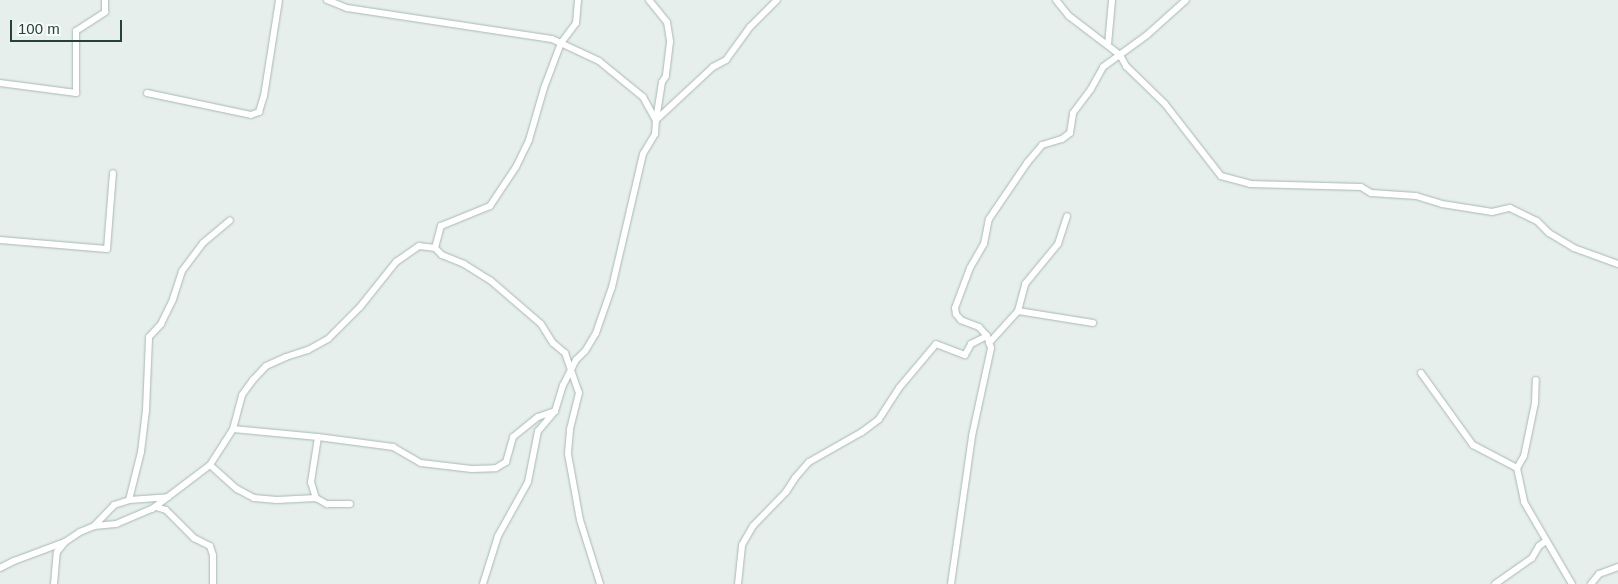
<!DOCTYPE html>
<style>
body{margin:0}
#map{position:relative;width:1618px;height:584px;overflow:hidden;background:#e6efeb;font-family:Helvetica,sans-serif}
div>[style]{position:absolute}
.roads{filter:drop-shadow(0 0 1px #a8b8b2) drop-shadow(0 0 1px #a8b8b2)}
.street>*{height:6px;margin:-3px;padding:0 3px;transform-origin:3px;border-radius:3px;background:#fff}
span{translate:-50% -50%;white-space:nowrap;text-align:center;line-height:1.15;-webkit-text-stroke:5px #f7fbf9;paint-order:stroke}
.scale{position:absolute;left:10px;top:20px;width:112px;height:22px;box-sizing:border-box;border:2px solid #24423a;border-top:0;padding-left:6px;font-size:15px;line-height:18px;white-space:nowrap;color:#24423a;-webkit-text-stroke:4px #f7fbf9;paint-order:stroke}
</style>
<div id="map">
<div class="roads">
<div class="street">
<div style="left:327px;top:0;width:22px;rotate:22deg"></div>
<div style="left:347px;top:8px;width:207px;rotate:8.6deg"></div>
<div style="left:552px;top:39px;width:52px;rotate:25.1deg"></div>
<div style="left:599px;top:61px;width:57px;rotate:39.3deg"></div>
<div style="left:643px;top:97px;width:26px;rotate:61deg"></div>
<div style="left:656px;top:120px;width:14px;rotate:94deg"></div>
<div style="left:655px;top:134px;width:23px;rotate:121deg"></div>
<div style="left:643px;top:154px;width:137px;rotate:103.1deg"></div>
<div style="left:612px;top:287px;width:49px;rotate:109.2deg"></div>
<div style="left:596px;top:333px;width:21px;rotate:121deg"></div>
<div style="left:585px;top:351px;width:13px;rotate:135deg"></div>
<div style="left:576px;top:360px;width:28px;rotate:117deg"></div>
<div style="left:563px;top:385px;width:27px;rotate:107deg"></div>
<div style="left:555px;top:411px;width:26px;rotate:130deg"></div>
<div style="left:538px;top:431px;width:52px;rotate:101.1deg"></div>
<div style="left:528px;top:482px;width:62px;rotate:119.1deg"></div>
<div style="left:498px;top:536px;width:50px;rotate:107.4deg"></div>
<div style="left:649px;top:0;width:28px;rotate:51deg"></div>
<div style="left:667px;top:22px;width:20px;rotate:81deg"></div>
<div style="left:670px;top:42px;width:34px;rotate:97deg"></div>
<div style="left:666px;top:76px;width:7px;rotate:124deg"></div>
<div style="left:662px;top:82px;width:38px;rotate:99deg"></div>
<div style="left:1056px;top:0;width:21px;rotate:51deg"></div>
<div style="left:1069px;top:16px;width:64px;rotate:37.4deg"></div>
<div style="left:1120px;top:55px;width:13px;rotate:61deg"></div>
<div style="left:1126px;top:66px;width:54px;rotate:44.3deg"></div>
<div style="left:1165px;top:104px;width:91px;rotate:52.1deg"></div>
<div style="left:1221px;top:176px;width:30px;rotate:15deg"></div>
<div style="left:1250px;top:184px;width:111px;rotate:1.5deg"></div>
<div style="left:1361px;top:187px;width:12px;rotate:31deg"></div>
<div style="left:1371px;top:193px;width:45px;rotate:3.8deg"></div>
<div style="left:1416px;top:196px;width:27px;rotate:17deg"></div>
<div style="left:1442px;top:204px;width:51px;rotate:9.1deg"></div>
<div style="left:1492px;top:212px;width:18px;rotate:-13deg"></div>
<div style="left:1510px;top:208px;width:30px;rotate:26deg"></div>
<div style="left:1537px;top:221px;width:17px;rotate:45deg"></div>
<div style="left:1549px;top:233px;width:29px;rotate:31deg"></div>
<div style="left:1574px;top:248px;width:47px;rotate:20deg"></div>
<div style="left:1108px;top:45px;width:45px;rotate:-84.9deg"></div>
<div style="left:0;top:83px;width:77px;rotate:7.5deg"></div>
<div style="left:76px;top:93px;width:62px;rotate:-90deg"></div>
<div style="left:76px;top:31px;width:35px;rotate:-33deg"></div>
<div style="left:105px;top:12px;width:12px;rotate:-90deg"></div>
<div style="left:147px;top:93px;width:106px;rotate:11.9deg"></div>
<div style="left:251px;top:115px;width:9px;rotate:-21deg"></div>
<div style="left:259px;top:112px;width:17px;rotate:-73deg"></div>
<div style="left:264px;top:96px;width:97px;rotate:-81.1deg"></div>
<div style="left:656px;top:120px;width:78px;rotate:-42.9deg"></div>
<div style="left:713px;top:67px;width:15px;rotate:-28deg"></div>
<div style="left:726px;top:60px;width:41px;rotate:-54deg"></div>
<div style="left:750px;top:27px;width:38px;rotate:-45deg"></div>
<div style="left:0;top:240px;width:107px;rotate:4.8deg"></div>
<div style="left:107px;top:249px;width:76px;rotate:-85.5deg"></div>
<div style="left:435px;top:248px;width:23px;rotate:-75deg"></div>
<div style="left:441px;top:226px;width:53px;rotate:-22.2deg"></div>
<div style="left:490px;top:206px;width:47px;rotate:-56.3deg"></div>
<div style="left:516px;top:167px;width:30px;rotate:-64deg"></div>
<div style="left:529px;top:140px;width:54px;rotate:-73.9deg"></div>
<div style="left:544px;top:88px;width:48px;rotate:-69.3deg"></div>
<div style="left:561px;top:43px;width:25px;rotate:-53deg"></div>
<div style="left:576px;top:23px;width:23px;rotate:-85deg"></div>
<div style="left:1018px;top:311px;width:76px;rotate:9.1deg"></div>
<div style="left:989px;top:343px;width:43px;rotate:-47.8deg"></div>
<div style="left:1018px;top:311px;width:28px;rotate:-75deg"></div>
<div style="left:1025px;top:284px;width:52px;rotate:-50.5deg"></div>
<div style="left:1058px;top:244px;width:29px;rotate:-72deg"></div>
<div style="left:1421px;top:373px;width:89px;rotate:54.2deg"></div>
<div style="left:1473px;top:445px;width:50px;rotate:27.6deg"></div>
<div style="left:1517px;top:468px;width:35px;rotate:78deg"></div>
<div style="left:1524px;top:502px;width:95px;rotate:59.7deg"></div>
<div style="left:233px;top:429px;width:85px;rotate:5.4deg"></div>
<div style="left:318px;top:437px;width:46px;rotate:98.8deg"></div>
<div style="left:311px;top:482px;width:17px;rotate:73deg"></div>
<div style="left:316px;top:498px;width:13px;rotate:29deg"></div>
<div style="left:327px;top:504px;width:23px"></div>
<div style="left:318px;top:437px;width:76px;rotate:7.6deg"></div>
<div style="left:393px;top:447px;width:32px;rotate:30deg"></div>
<div style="left:421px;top:463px;width:51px;rotate:6.7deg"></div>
<div style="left:472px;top:469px;width:24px;rotate:-2deg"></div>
<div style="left:496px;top:468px;width:12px;rotate:-31deg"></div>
<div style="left:506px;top:462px;width:26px;rotate:-74deg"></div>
<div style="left:513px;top:437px;width:32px;rotate:-39deg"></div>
<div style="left:538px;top:417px;width:18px;rotate:-19deg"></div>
<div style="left:210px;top:465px;width:36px;rotate:42deg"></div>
<div style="left:237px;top:489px;width:19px;rotate:28deg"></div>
<div style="left:254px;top:498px;width:23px;rotate:5deg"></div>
<div style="left:277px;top:500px;width:39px;rotate:-3deg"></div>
<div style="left:1517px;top:468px;width:14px;rotate:-60deg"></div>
<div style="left:1524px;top:456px;width:54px;rotate:-78.3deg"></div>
<div style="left:1535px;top:403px;width:23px;rotate:-88deg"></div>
<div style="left:129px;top:500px;width:49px;rotate:-76deg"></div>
<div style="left:141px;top:452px;width:42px;rotate:-83.2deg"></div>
<div style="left:146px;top:410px;width:73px;rotate:-87.6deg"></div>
<div style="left:149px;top:337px;width:18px;rotate:-47deg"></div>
<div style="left:161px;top:324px;width:28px;rotate:-64deg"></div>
<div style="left:173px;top:299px;width:29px;rotate:-72deg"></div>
<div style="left:182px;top:271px;width:35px;rotate:-53deg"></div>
<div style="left:203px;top:243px;width:35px;rotate:-40deg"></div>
<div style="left:156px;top:507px;width:10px;rotate:17deg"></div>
<div style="left:166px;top:510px;width:40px;rotate:45deg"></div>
<div style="left:194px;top:538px;width:18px;rotate:27deg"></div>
<div style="left:210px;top:546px;width:9px;rotate:72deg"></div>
<div style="left:213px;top:555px;width:29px;rotate:90deg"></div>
<div style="left:94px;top:526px;width:29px;rotate:-46deg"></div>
<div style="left:114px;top:505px;width:16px;rotate:-18deg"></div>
<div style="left:129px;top:500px;width:39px;rotate:-4deg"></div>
<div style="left:0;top:568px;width:16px;rotate:-27deg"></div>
<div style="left:14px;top:561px;width:54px;rotate:-20.4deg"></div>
<div style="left:54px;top:584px;width:32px;rotate:-85deg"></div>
<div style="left:57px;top:552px;width:13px;rotate:-51deg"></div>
<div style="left:65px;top:542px;width:18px;rotate:-34deg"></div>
<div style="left:80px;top:532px;width:15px;rotate:-23deg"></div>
<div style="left:94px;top:526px;width:22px;rotate:-5deg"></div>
<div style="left:116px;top:524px;width:39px;rotate:-23deg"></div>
<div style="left:152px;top:509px;width:73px;rotate:-37.2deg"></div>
<div style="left:210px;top:465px;width:43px;rotate:-57.4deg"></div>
<div style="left:233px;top:429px;width:35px;rotate:-75deg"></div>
<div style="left:242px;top:395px;width:19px;rotate:-54deg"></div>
<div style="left:253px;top:380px;width:19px;rotate:-47deg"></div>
<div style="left:266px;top:366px;width:22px;rotate:-24deg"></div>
<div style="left:286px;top:357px;width:23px;rotate:-18deg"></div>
<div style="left:308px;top:350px;width:23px;rotate:-29deg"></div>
<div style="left:328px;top:339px;width:45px;rotate:-45deg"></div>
<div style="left:360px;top:307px;width:58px;rotate:-51.3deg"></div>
<div style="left:396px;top:262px;width:28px;rotate:-35deg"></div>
<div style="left:419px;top:246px;width:16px;rotate:7deg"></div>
<div style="left:435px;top:248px;width:10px;rotate:45deg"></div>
<div style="left:442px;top:255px;width:24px;rotate:22deg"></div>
<div style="left:464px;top:264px;width:31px;rotate:32deg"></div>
<div style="left:490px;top:280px;width:67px;rotate:40.8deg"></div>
<div style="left:541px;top:324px;width:22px;rotate:58deg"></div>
<div style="left:553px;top:343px;width:16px;rotate:40deg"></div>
<div style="left:565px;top:353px;width:42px;rotate:70.7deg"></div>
<div style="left:579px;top:393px;width:38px;rotate:104deg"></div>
<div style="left:570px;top:430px;width:24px;rotate:95deg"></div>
<div style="left:568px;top:454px;width:67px;rotate:79.7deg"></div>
<div style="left:580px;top:520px;width:67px;rotate:72.6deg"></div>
<div style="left:738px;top:584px;width:39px;rotate:-84deg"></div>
<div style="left:742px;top:545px;width:22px;rotate:-60deg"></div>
<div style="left:753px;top:526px;width:47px;rotate:-45.9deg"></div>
<div style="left:786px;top:492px;width:17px;rotate:-57deg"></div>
<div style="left:795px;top:478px;width:21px;rotate:-49deg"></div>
<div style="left:809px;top:462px;width:61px;rotate:-29.5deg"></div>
<div style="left:862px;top:432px;width:21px;rotate:-37deg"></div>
<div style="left:879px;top:419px;width:37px;rotate:-57deg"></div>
<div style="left:899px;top:388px;width:57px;rotate:-49.9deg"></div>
<div style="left:936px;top:344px;width:31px;rotate:21deg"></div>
<div style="left:965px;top:355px;width:13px;rotate:-61deg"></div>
<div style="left:971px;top:344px;width:18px;rotate:-27deg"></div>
<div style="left:951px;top:584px;width:149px;rotate:-81.9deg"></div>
<div style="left:972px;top:436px;width:90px;rotate:-77.8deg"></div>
<div style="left:991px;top:348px;width:13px;rotate:-108deg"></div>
<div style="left:987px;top:336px;width:12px;rotate:-132deg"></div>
<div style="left:979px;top:327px;width:19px;rotate:-159deg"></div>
<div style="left:961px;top:320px;width:8px;rotate:-130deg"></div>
<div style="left:956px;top:314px;width:6px;rotate:-99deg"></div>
<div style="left:955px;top:308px;width:43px;rotate:-69.4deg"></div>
<div style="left:970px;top:268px;width:28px;rotate:-60deg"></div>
<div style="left:984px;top:244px;width:25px;rotate:-79deg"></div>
<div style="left:989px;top:219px;width:68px;rotate:-55.8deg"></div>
<div style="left:1027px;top:163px;width:23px;rotate:-50deg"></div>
<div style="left:1042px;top:145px;width:21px;rotate:-17deg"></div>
<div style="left:1062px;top:139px;width:10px;rotate:-37deg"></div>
<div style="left:1070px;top:133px;width:20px;rotate:-81deg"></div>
<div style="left:1073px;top:113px;width:30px;rotate:-53deg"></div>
<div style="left:1091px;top:89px;width:25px;rotate:-61deg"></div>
<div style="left:1103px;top:67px;width:54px;rotate:-36deg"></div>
<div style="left:1147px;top:35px;width:52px;rotate:-41.9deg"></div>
<div style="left:1495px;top:584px;width:45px;rotate:-35.1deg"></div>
<div style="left:1532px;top:558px;width:14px;rotate:-60deg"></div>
<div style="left:1539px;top:546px;width:9px;rotate:-36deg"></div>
<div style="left:1591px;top:584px;width:13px;rotate:-51deg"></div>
<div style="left:1599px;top:574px;width:20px;rotate:-20deg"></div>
</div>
</div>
<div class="scale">100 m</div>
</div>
